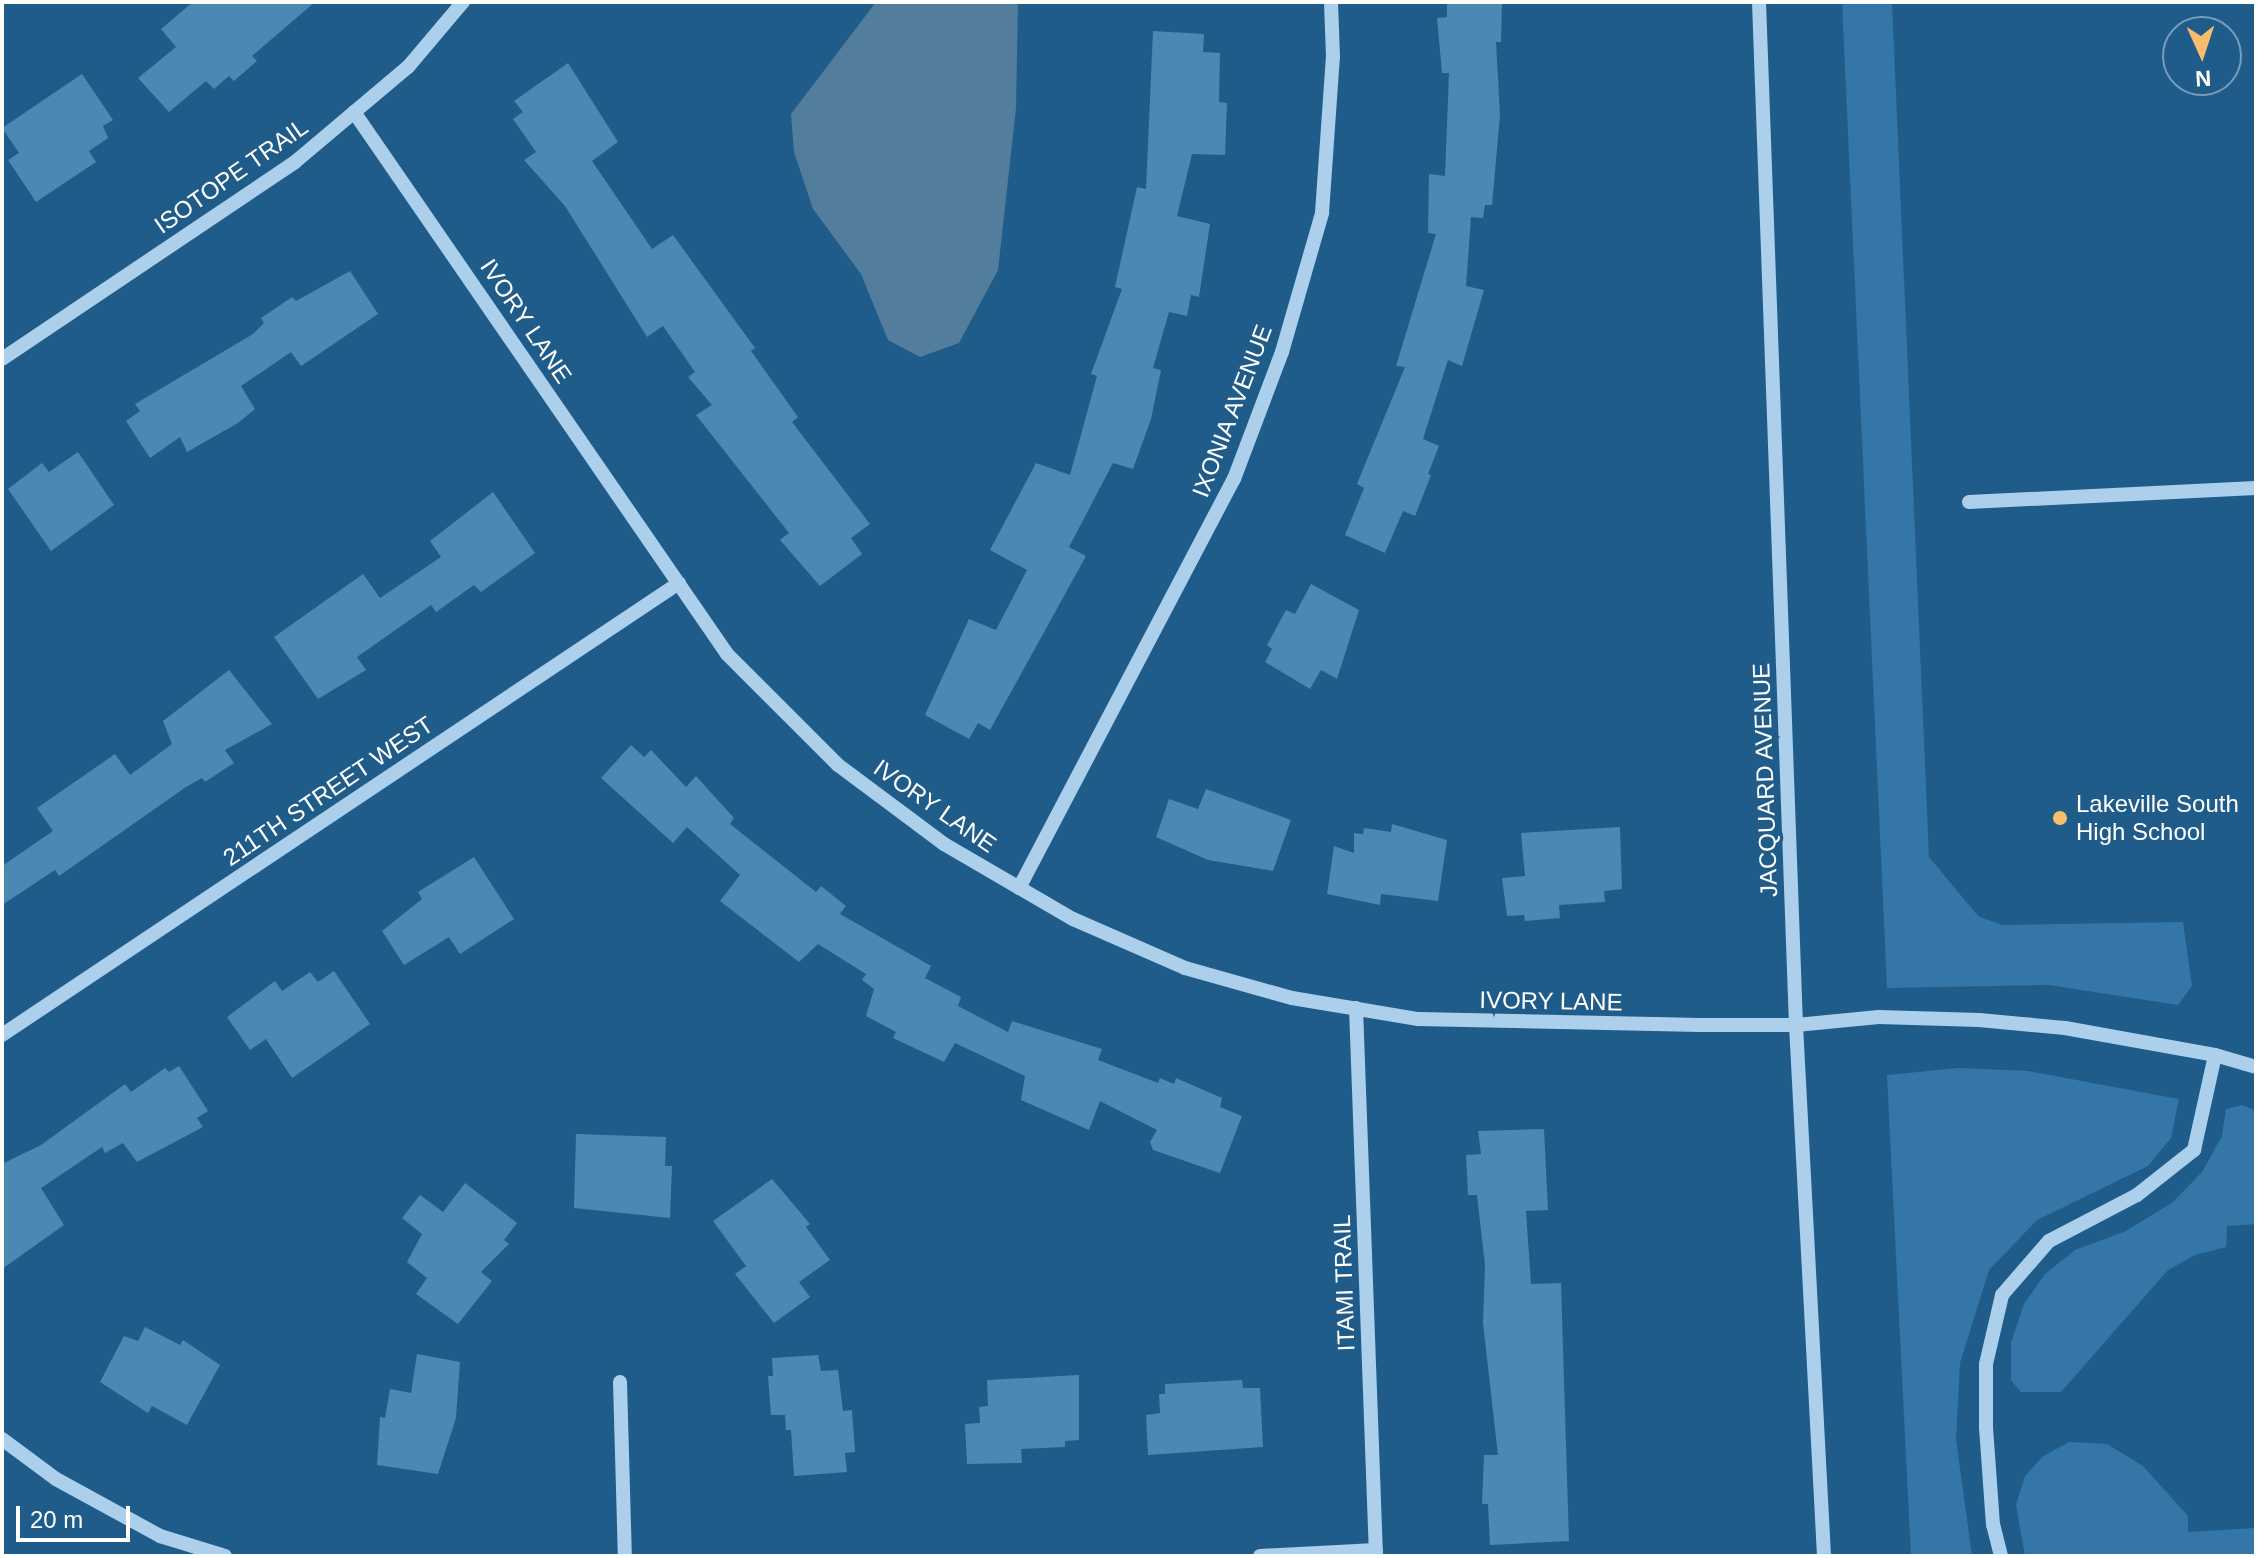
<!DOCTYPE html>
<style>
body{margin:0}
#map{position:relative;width:2258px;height:1558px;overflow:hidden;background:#205c8a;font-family:Arial,sans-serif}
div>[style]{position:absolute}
.green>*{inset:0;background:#3476a7}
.water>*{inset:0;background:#537d9d}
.building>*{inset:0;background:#4d87b3}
.minor>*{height:14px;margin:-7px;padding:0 7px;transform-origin:7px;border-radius:7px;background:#acd0eb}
.dots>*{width:22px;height:22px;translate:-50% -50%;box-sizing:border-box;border:4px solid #205c8a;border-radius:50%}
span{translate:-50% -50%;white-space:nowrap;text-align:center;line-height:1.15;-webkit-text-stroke:7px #205c8a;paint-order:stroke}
.street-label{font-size:24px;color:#fff}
.poi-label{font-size:24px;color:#fff}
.left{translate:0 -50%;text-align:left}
.frame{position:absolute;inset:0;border:4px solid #fff;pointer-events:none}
.north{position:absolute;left:2162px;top:16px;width:80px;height:80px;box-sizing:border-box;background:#205c8a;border:2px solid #799db9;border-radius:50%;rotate:177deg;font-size:22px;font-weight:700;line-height:32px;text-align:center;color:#fff}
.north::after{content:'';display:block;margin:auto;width:28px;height:36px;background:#f8be6c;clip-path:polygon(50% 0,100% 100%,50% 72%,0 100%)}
.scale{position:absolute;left:16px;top:1506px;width:114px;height:36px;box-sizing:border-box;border:4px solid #fff;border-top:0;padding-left:10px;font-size:24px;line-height:28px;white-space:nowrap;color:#fff;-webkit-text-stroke:6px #205c8a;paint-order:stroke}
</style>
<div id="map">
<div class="green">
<div style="clip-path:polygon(1842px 2px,1892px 2px,1929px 857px,1978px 916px,2002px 925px,2183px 922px,2192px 986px,2178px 1005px,2049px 985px,1887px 988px)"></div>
<div style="clip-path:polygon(1959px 1068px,2028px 1071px,2179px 1099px,2171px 1138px,2148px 1166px,2037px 1220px,1989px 1270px,1960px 1363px,1956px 1439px,1972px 1556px,1911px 1556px,1887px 1075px)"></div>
<div style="clip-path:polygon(2242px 1105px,2256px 1111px,2256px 1224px,2227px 1226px,2226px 1247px,2195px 1255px,2168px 1270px,2061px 1392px,2021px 1392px,2011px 1380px,2011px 1343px,2024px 1304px,2045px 1274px,2075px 1250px,2126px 1231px,2173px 1202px,2202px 1172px,2222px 1136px,2226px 1109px)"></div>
<div style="clip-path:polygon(2069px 1442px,2107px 1444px,2143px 1466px,2188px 1516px,2188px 1532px,2256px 1528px,2256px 1556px,2025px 1556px,2016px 1505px,2025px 1476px,2042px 1457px)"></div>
</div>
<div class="water">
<div style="clip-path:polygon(876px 2px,1018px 2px,1016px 108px,998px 270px,959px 343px,920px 357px,888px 340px,861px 274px,813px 209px,794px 152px,791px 114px)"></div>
</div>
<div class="building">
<div style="clip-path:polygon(193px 2px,315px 2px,252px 56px,257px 61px,234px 81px,229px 76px,214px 89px,206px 81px,169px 112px,138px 78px,176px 47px,161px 29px)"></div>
<div style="clip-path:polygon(1447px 2px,1502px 2px,1501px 42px,1496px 42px,1500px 115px,1492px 205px,1485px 205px,1483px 218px,1471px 217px,1466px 286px,1484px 290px,1462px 366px,1448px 360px,1423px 439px,1439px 446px,1428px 474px,1431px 475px,1415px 516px,1403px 511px,1385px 553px,1345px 535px,1364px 488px,1357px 484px,1405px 367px,1396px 366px,1436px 234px,1428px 233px,1429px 174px,1445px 176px,1449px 73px,1442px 73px,1437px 18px,1447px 17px)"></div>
<div style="clip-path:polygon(1153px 31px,1204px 34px,1203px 52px,1220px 53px,1219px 102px,1227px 103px,1225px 155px,1192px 154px,1177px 216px,1210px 224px,1199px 297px,1191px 295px,1187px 316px,1169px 312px,1153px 368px,1161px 370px,1151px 419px,1133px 469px,1113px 463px,1069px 547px,1086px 556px,990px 730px,978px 723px,969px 739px,925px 715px,969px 619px,996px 630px,1027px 570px,990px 550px,1036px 463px,1070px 475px,1097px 376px,1091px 374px,1122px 289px,1115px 287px,1137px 187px,1146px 189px)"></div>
<div style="clip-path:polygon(568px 63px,618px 142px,592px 161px,652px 249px,673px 235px,755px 348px,751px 351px,798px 417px,792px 422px,870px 524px,851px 538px,862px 554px,820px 586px,780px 540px,789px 533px,696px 415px,712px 405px,688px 377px,695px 372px,663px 326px,647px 337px,565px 206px,524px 160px,536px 152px,513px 119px,523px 112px,514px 101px)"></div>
<div style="clip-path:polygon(82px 74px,113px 120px,103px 126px,108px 138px,89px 151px,96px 162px,36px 202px,8px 160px,19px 153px,2px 128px)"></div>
<div style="clip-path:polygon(350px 271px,378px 314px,301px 366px,291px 352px,241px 386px,255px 409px,238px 423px,187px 452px,180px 437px,150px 458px,126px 421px,140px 411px,135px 404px,253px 334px,264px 323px,261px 318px,292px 297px,296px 301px)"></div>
<div style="clip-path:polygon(78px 452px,114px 505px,51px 551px,8px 489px,42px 463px,49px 472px)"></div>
<div style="clip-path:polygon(493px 492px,535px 553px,481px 592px,474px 585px,436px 612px,431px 605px,357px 657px,366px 670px,318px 699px,274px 637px,363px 574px,380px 598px,441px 557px,430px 541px)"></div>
<div style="clip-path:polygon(1311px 584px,1359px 610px,1337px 679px,1321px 670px,1310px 689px,1265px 662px,1272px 649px,1267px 645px,1286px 610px,1295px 614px)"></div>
<div style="clip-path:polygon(229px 670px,272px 724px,225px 750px,234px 763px,205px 782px,202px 778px,186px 787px,59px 876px,55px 870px,2px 905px,2px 866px,53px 831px,37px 808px,115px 754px,130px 775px,172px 744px,163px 721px)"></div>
<div style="clip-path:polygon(631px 745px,644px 757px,651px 750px,686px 787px,696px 776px,734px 818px,730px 824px,816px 892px,821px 886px,846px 906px,840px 914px,931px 966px,925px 978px,961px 997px,958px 1006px,1008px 1032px,1012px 1021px,1102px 1049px,1098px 1060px,1158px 1083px,1160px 1078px,1174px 1084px,1176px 1078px,1222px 1098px,1220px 1107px,1242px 1116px,1220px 1173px,1153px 1150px,1150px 1142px,1157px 1130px,1100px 1101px,1089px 1130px,1021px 1100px,1025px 1076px,955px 1043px,944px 1062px,893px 1038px,896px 1032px,866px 1016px,874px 989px,862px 980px,866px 974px,818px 944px,799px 962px,720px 901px,740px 875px,687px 827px,673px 843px,601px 778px)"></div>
<div style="clip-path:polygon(1206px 789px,1291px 820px,1273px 871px,1208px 860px,1156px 837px,1169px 799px,1198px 809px)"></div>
<div style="clip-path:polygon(1392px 824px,1447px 840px,1438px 901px,1381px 894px,1380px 905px,1327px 894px,1334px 846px,1354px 853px,1354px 833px,1363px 834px,1364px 828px,1391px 832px)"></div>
<div style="clip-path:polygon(1620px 827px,1622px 889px,1604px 891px,1605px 902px,1559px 905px,1560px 918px,1525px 921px,1524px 915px,1507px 916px,1502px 878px,1525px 876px,1521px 833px)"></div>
<div style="clip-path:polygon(474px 857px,514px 919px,460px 954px,449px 937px,404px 965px,382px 931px,422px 899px,418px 892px)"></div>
<div style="clip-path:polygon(334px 971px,370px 1024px,292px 1078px,266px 1039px,250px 1050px,227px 1017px,275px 981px,282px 991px,310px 972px,318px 982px)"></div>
<div style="clip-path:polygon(179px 1066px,208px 1111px,197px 1118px,203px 1127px,137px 1162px,123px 1143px,105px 1153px,102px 1147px,41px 1188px,64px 1225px,2px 1269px,2px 1164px,41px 1145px,125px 1084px,131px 1092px,165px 1068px,169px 1072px)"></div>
<div style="clip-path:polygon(1544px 1129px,1548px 1210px,1526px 1211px,1531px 1284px,1561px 1283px,1569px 1541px,1490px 1545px,1488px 1504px,1482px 1504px,1484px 1455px,1498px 1455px,1483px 1323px,1485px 1265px,1477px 1195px,1468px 1195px,1466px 1155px,1481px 1154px,1478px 1131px)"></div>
<div style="clip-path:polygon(576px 1134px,666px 1137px,665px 1166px,672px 1166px,670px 1218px,574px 1208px)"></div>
<div style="clip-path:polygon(772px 1179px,810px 1224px,806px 1227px,830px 1260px,799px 1282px,810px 1297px,774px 1323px,735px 1274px,746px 1266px,713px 1221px)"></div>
<div style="clip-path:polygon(465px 1183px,517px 1223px,504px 1240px,509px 1244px,481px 1272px,492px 1281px,458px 1324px,416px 1294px,427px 1278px,407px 1262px,422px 1234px,402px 1218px,420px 1195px,443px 1212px)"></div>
<div style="clip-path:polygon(145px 1327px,180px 1345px,183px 1340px,220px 1365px,187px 1425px,152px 1406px,148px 1413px,100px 1382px,124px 1336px,138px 1341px)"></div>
<div style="clip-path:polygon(417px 1354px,460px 1362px,456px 1418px,438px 1474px,377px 1465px,380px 1417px,385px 1418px,390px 1389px,411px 1393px)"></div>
<div style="clip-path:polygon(818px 1355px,821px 1371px,838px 1370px,843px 1411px,852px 1410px,855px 1452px,845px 1453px,847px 1472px,794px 1476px,791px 1430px,786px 1430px,785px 1415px,771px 1415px,768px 1376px,773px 1376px,772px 1358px)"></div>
<div style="clip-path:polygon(1079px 1375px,1079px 1440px,1065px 1441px,1065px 1447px,1021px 1449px,1022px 1463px,967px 1464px,965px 1424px,980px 1423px,979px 1407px,988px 1406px,987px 1380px)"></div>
<div style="clip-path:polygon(1242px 1380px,1243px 1388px,1260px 1388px,1263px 1447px,1148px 1455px,1146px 1415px,1160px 1413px,1159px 1394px,1165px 1394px,1165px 1384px)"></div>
</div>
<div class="minor">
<div style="left:1759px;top:2px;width:1024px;rotate:87.93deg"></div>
<div style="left:1796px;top:1025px;width:532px;rotate:86.98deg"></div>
<div style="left:354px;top:112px;width:658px;rotate:55.46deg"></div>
<div style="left:727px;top:654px;width:157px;rotate:45deg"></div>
<div style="left:838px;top:765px;width:132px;rotate:36.7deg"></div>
<div style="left:944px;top:844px;width:149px;rotate:30.2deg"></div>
<div style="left:1073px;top:919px;width:122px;rotate:23.6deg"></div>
<div style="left:1185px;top:968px;width:111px;rotate:15.7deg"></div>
<div style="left:1292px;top:998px;width:128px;rotate:9.5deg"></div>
<div style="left:1418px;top:1019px;width:282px;rotate:1.2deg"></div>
<div style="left:1700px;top:1025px;width:96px"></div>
<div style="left:1796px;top:1025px;width:83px;rotate:-5.5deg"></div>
<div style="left:1879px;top:1017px;width:100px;rotate:1.7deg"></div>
<div style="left:1979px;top:1020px;width:86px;rotate:5.3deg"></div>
<div style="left:2065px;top:1028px;width:152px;rotate:10.2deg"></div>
<div style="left:2215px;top:1055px;width:43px;rotate:16.3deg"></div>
<div style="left:2px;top:359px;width:353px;rotate:-33.9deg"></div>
<div style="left:295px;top:162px;width:148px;rotate:-40.1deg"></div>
<div style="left:408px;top:67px;width:85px;rotate:-49.8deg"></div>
<div style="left:1969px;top:502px;width:287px;rotate:-2.8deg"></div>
<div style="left:1019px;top:888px;width:462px;rotate:-62.3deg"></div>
<div style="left:1234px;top:479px;width:136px;rotate:-69.3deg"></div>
<div style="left:1282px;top:352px;width:145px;rotate:-73.9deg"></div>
<div style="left:1322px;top:213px;width:156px;rotate:-86deg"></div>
<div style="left:1333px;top:57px;width:55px;rotate:-92.1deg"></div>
<div style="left:1356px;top:1008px;width:548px;rotate:87.91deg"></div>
<div style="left:2px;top:1035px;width:814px;rotate:-33.73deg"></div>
<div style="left:620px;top:1382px;width:174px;rotate:88.4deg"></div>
<div style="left:2px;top:1439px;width:67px;rotate:36.5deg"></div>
<div style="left:56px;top:1479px;width:119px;rotate:28.7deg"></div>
<div style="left:160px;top:1536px;width:68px;rotate:17.1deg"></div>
<div style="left:1260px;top:1556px;width:116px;rotate:-3deg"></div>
<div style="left:2001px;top:1556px;width:32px;rotate:-104deg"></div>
<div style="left:1993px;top:1525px;width:98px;rotate:-94.1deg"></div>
<div style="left:1986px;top:1427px;width:63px;rotate:-90deg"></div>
<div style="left:1986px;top:1364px;width:71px;rotate:-76.9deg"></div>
<div style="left:2002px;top:1295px;width:72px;rotate:-49deg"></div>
<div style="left:2049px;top:1241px;width:99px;rotate:-27.6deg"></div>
<div style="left:2137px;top:1195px;width:73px;rotate:-38.3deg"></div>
<div style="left:2194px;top:1150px;width:97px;rotate:-77.5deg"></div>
</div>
<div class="dots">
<div style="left:2060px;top:818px;background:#f8be6c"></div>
</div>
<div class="street-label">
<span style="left:231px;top:176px;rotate:-35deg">ISOTOPE TRAIL</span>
<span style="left:526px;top:321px;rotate:56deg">IVORY LANE</span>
<span style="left:1232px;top:411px;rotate:-69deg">IXONIA AVENUE</span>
<span style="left:1765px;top:780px;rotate:-92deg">JACQUARD AVENUE</span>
<span style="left:328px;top:791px;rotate:-34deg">211TH STREET WEST</span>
<span style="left:935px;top:806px;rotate:35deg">IVORY LANE</span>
<span style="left:1551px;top:1001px;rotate:1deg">IVORY LANE</span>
<span style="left:1344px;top:1283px;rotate:-92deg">ITAMI TRAIL</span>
</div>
<div class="poi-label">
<span class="left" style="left:2076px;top:818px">Lakeville South<br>High School</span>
</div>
<div class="frame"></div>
<div class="north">N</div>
<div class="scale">20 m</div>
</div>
